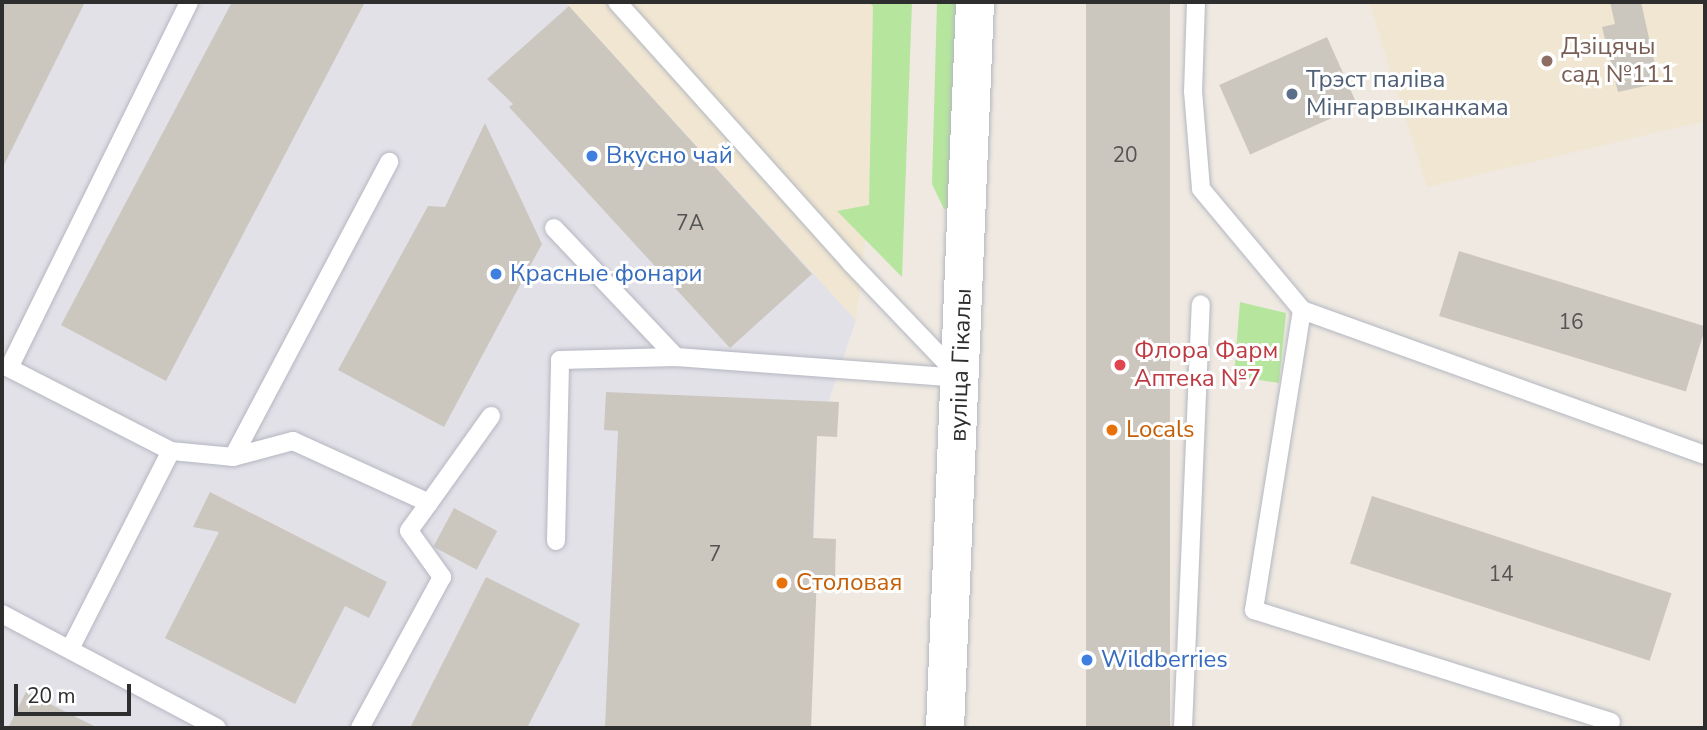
<!DOCTYPE html>
<meta charset="utf-8">
<style>
body{margin:0}
#map{position:relative;width:1707px;height:730px;overflow:hidden;background:#efe9e1;font-family:"Nunito Sans",sans-serif}
div>[style]{position:absolute}
.industrial>*{inset:0;background:#e3e1e8}
.education>*{inset:0;background:#f0e6d1}
.green>*{inset:0;background:#b6e59e}
.building>*{inset:0;background:#cbc7bf;transform-origin:0 0}
.roads{filter:drop-shadow(0 0 2px #b4b7c1) drop-shadow(0 0 2px #b4b7c1)}
.service>*{height:18px;margin:-9px;padding:0 9px;transform-origin:9px;border-radius:9px;background:#fff}
.tertiary>*{height:38px;margin:-19px;padding:0 19px;transform-origin:19px;border-radius:19px;background:#fff}
.dots>*{width:19px;height:19px;translate:-50% -50%;box-sizing:border-box;border:4px solid #fff;border-radius:50%}
span{translate:-50% -50%;white-space:nowrap;text-align:center;line-height:1.15;-webkit-text-stroke:6px #fff;paint-order:stroke}
.number-label{font-size:21px;color:#555452}
.number-label span{-webkit-text-stroke-width:0}
.education-label{font-size:24px;color:#785e54}
.left{translate:0 -50%;text-align:left}
.service-label{font-size:24px;color:#4e5e75}
.shop-label{font-size:24px;color:#366cbe}
.health-label{font-size:24px;color:#be3a42}
.street-label{font-size:24px;color:#2e2e2e}
.food-label{font-size:24px;color:#c56008}
.frame{position:absolute;inset:0;border:4px solid #2e2e2e;pointer-events:none}
.scale{position:absolute;left:14px;top:684px;width:117px;height:32px;box-sizing:border-box;border:4px solid #2e2e2e;border-top:0;padding-left:9px;font-size:21px;line-height:24px;white-space:nowrap;color:#2e2e2e;-webkit-text-stroke:5px #fff;paint-order:stroke}
</style>
<div id="map">
<div class="industrial">
<div style="clip-path:polygon(2px 2px,565px 2px,856px 320px,817px 436px,809px 728px,2px 728px)"></div>
</div>
<div class="education">
<div style="clip-path:polygon(565px 2px,868px 2px,873px 5px,869px 206px,856px 320px)"></div>
<div style="clip-path:polygon(1369px 2px,1705px 2px,1705px 121px,1427px 187px)"></div>
</div>
<div class="green">
<div style="clip-path:polygon(868px 2px,912px 2px,902px 277px,837px 211px,869px 205px,873px 6px)"></div>
<div style="clip-path:polygon(937px 2px,958px 2px,952px 209px,944px 209px,932px 184px)"></div>
<div style="clip-path:polygon(1240px 302px,1286px 313px,1279px 383px,1234px 376px)"></div>
</div>
<div class="building">
<div style="clip-path:polygon(2px 2px,85px 2px,2px 169px)"></div>
<div style="clip-path:polygon(232px 2px,365px 2px,166px 381px,61px 325px)"></div>
<div style="left:1086px;top:2px;width:84px;height:726px"></div>
<div style="clip-path:polygon(1610px 2px,1641px 2px,1659px 83px,1618px 92px,1602px 27px,1615px 24px)"></div>
<div style="clip-path:polygon(569px 6px,812px 274px,730px 348px,509px 107px,513px 104px,487px 79px)"></div>
<div style="left:1327px;top:37px;width:76px;height:118px;rotate:66deg"></div>
<div style="clip-path:polygon(485px 123px,542px 244px,444px 427px,338px 370px,428px 206px,445px 207px)"></div>
<div style="left:1459px;top:251px;width:258px;height:68px;rotate:17deg"></div>
<div style="clip-path:polygon(606px 392px,839px 402px,837px 437px,817px 436px,813px 538px,836px 539px,835px 577px,817px 576px,811px 728px,605px 728px,618px 431px,604px 430px)"></div>
<div style="clip-path:polygon(210px 492px,387px 582px,369px 618px,345px 606px,295px 704px,165px 638px,219px 532px,193px 527px)"></div>
<div style="left:1372px;top:496px;width:315px;height:71px;rotate:18deg"></div>
<div style="left:454px;top:508px;width:49px;height:44px;rotate:28deg"></div>
<div style="clip-path:polygon(486px 577px,580px 624px,527px 728px,410px 728px)"></div>
<div style="clip-path:polygon(26px 692px,98px 728px,8px 728px)"></div>
</div>
<div class="roads">
<div class="service">
<div style="left:617px;top:2px;width:351px;rotate:48.1deg"></div>
<div style="left:851px;top:263px;width:153px;rotate:46.3deg"></div>
<div style="left:1196px;top:2px;width:89px;rotate:91.9deg"></div>
<div style="left:1193px;top:91px;width:98px;rotate:85.3deg"></div>
<div style="left:1201px;top:189px;width:158px;rotate:50.1deg"></div>
<div style="left:1302px;top:310px;width:428px;rotate:19.8deg"></div>
<div style="left:554px;top:228px;width:178px;rotate:46.6deg"></div>
<div style="left:1302px;top:310px;width:304px;rotate:99.1deg"></div>
<div style="left:1254px;top:610px;width:374px;rotate:17.4deg"></div>
<div style="left:171px;top:451px;width:62px;rotate:5.5deg"></div>
<div style="left:233px;top:457px;width:334px;rotate:-62.1deg"></div>
<div style="left:233px;top:457px;width:62px;rotate:-14.9deg"></div>
<div style="left:293px;top:441px;width:149px;rotate:24.5deg"></div>
<div style="left:429px;top:503px;width:34px;rotate:126deg"></div>
<div style="left:409px;top:531px;width:57px;rotate:54.3deg"></div>
<div style="left:442px;top:577px;width:172px;rotate:118.5deg"></div>
<div style="left:429px;top:503px;width:107px;rotate:-54.5deg"></div>
<div style="left:556px;top:541px;width:181px;rotate:-88.7deg"></div>
<div style="left:560px;top:360px;width:116px;rotate:-1.5deg"></div>
<div style="left:676px;top:357px;width:286px;rotate:4.2deg"></div>
<div style="left:2px;top:614px;width:243px;rotate:27.9deg"></div>
<div style="left:70px;top:649px;width:222px;rotate:-63deg"></div>
<div style="left:171px;top:451px;width:182px;rotate:-152.9deg"></div>
<div style="left:9px;top:368px;width:408px;rotate:-63.8deg"></div>
<div style="left:1183px;top:728px;width:424px;rotate:-87.6deg"></div>
</div>
<div class="tertiary">
<div style="left:945px;top:728px;width:727px;rotate:-87.63deg"></div>
</div>
</div>
<div class="dots">
<div style="left:1547px;top:61px;background:#8d6e63"></div>
<div style="left:1292px;top:94px;background:#5c6f8a"></div>
<div style="left:592px;top:156px;background:#3f7fe0"></div>
<div style="left:496px;top:274px;background:#3f7fe0"></div>
<div style="left:1120px;top:365px;background:#e0444e"></div>
<div style="left:1112px;top:430px;background:#e8710a"></div>
<div style="left:782px;top:583px;background:#e8710a"></div>
<div style="left:1087px;top:660px;background:#3f7fe0"></div>
</div>
<div class="number-label">
<span style="left:1125px;top:155px">20</span>
<span style="left:690px;top:223px">7А</span>
<span style="left:1571px;top:322px">16</span>
<span style="left:715px;top:554px">7</span>
<span style="left:1501px;top:574px">14</span>
</div>
<div class="education-label">
<span class="left" style="left:1561px;top:61px">Дзіцячы<br>сад №111</span>
</div>
<div class="service-label">
<span class="left" style="left:1306px;top:94px">Трэст паліва<br>Мінгарвыканкама</span>
</div>
<div class="shop-label">
<span class="left" style="left:606px;top:156px">Вкусно чай</span>
<span class="left" style="left:510px;top:274px">Красные фонари</span>
<span class="left" style="left:1101px;top:660px">Wildberries</span>
</div>
<div class="health-label">
<span class="left" style="left:1134px;top:365px">Флора Фарм<br>Аптека №7</span>
</div>
<div class="street-label">
<span style="left:961px;top:365px;rotate:-88deg">вуліца Гікалы</span>
</div>
<div class="food-label">
<span class="left" style="left:1126px;top:430px">Locals</span>
<span class="left" style="left:796px;top:583px">Столовая</span>
</div>
<div class="frame"></div>
<div class="scale">20 m</div>
</div>
